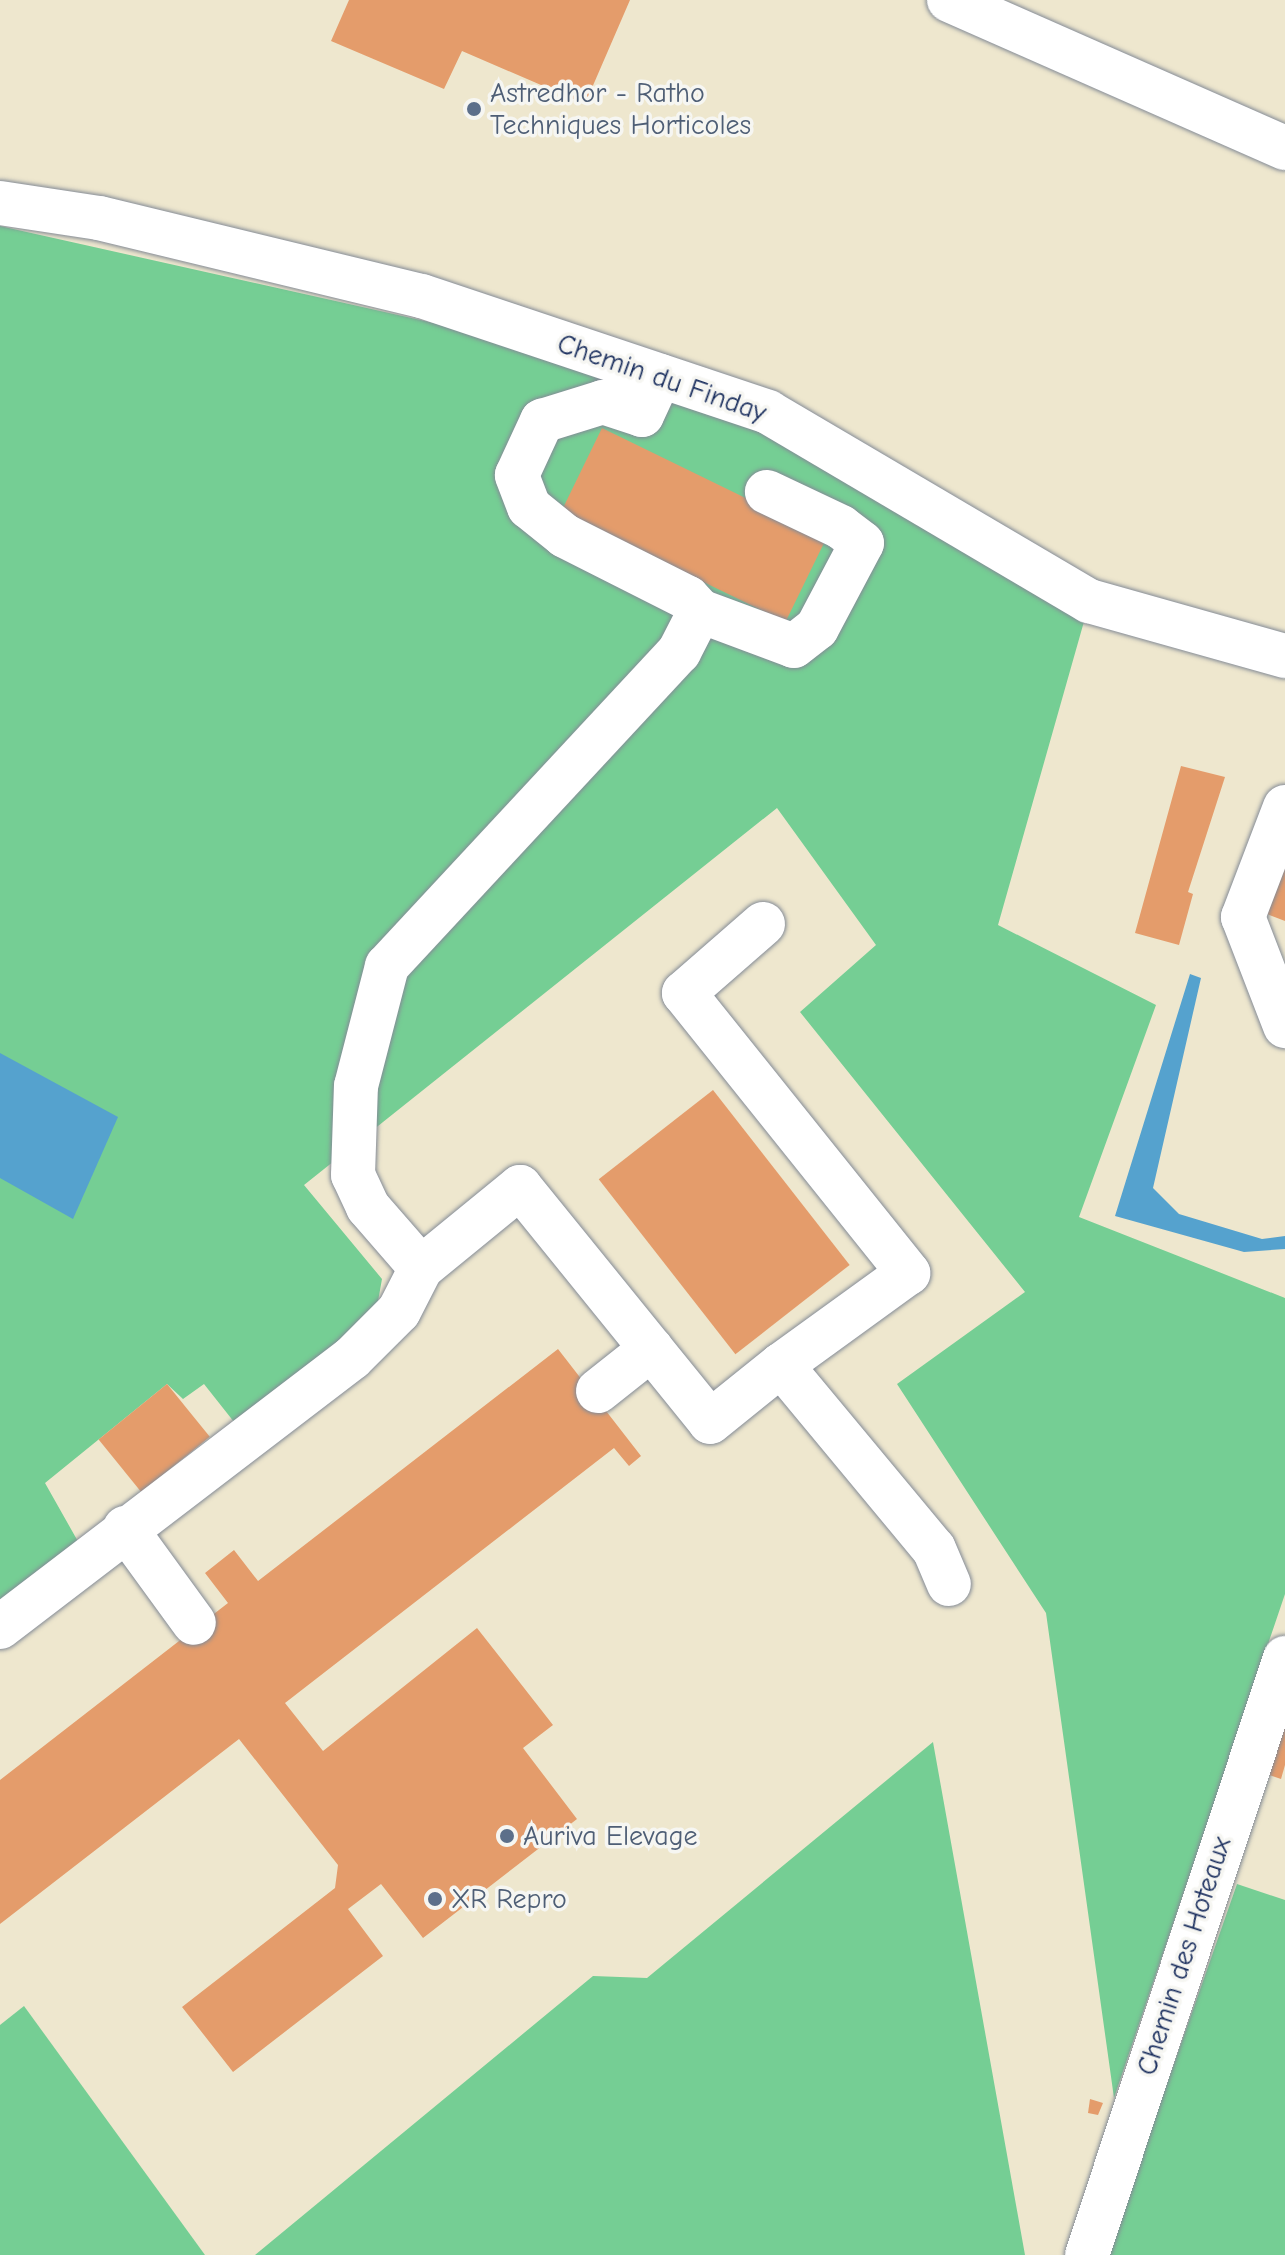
<!DOCTYPE html>
<style>
body{margin:0}
#map{position:relative;width:1285px;height:2255px;overflow:hidden;background:#eee7ce;font-family:"Comic Neue",sans-serif}
div>[style]{position:absolute}
.green>*{inset:0;background:#75ce94}
.water>*{inset:0;background:#55a2ce}
.building>*{inset:0;background:#e49c6b;transform-origin:0 0}
.roads{filter:drop-shadow(0 0 2px #848b96) drop-shadow(0 0 2px #848b96)}
.minor>*{height:44px;margin:-22px;padding:0 22px;transform-origin:22px;border-radius:22px;background:#fff}
.dots>*{width:22px;height:22px;translate:-50% -50%;box-sizing:border-box;border:4px solid #f6f6f2;border-radius:50%}
span{translate:-50% -50%;white-space:nowrap;text-align:center;line-height:1.15;-webkit-text-stroke:7px #f6f6f2;paint-order:stroke}
.service-label{font-size:28px;color:#4e5e75}
.left{translate:0 -50%;text-align:left}
.street-label{font-size:28px;color:#1b2f5e}
</style>
<div id="map">
<div class="green">
<div style="clip-path:polygon(0 226px,523px 343px,763px 428px,1085px 618px,998px 925px,1156px 1005px,1079px 1217px,1285px 1298px,1285px 1594px,1114px 2098px,1046px 1613px,897px 1384px,1025px 1292px,800px 1012px,876px 945px,777px 808px,304px 1185px,382px 1279px,375px 1318px,238px 1427px,204px 1384px,183px 1399px,167px 1384px,45px 1483px,80px 1545px,0 1608px)"></div>
<div style="clip-path:polygon(933px 1742px,1025px 2255px,255px 2255px,593px 1976px,647px 1978px)"></div>
<div style="clip-path:polygon(1237px 1884px,1285px 1900px,1285px 2255px,1107px 2255px)"></div>
<div style="clip-path:polygon(24px 2006px,205px 2255px,0 2255px,0 2025px)"></div>
</div>
<div class="water">
<div style="clip-path:polygon(1190px 974px,1201px 978px,1153px 1188px,1179px 1214px,1262px 1239px,1285px 1236px,1285px 1249px,1244px 1252px,1115px 1216px)"></div>
<div style="clip-path:polygon(0 1053px,118px 1117px,73px 1219px,0 1178px)"></div>
</div>
<div class="building">
<div style="clip-path:polygon(349px 0,630px 0,585px 104px,462px 51px,444px 89px,331px 41px)"></div>
<div style="left:602px;top:428px;width:250px;height:94px;rotate:26deg"></div>
<div style="clip-path:polygon(1181px 766px,1225px 777px,1188px 892px,1193px 894px,1179px 945px,1135px 933px)"></div>
<div style="clip-path:polygon(1285px 848px,1285px 921px,1259px 911px)"></div>
<div style="left:713px;top:1090px;width:222px;height:145px;rotate:52deg"></div>
<div style="clip-path:polygon(558px 1349px,641px 1456px,629px 1466px,614px 1448px,285px 1703px,323px 1751px,477px 1628px,553px 1725px,523px 1748px,577px 1819px,423px 1938px,381px 1884px,348px 1909px,383px 1956px,233px 2072px,182px 2007px,335px 1888px,338px 1865px,239px 1739px,0 1924px,0 1780px,228px 1603px,205px 1573px,234px 1550px,258px 1581px)"></div>
<div style="left:167px;top:1384px;width:68px;height:88px;rotate:51deg"></div>
<div style="clip-path:polygon(1285px 1708px,1285px 1765px,1281px 1779px,1263px 1773px)"></div>
<div style="clip-path:polygon(1090px 2099px,1103px 2103px,1098px 2115px,1088px 2113px)"></div>
</div>
<div class="roads">
<div class="minor">
<div style="left:949px;top:0;width:367px;rotate:23.8deg"></div>
<div style="left:0;top:203px;width:100px;rotate:8.6deg"></div>
<div style="left:99px;top:218px;width:332px;rotate:13.6deg"></div>
<div style="left:422px;top:296px;width:365px;rotate:18.5deg"></div>
<div style="left:768px;top:412px;width:373px;rotate:30.5deg"></div>
<div style="left:1089px;top:601px;width:204px;rotate:15.7deg"></div>
<div style="left:700px;top:611px;width:100px;rotate:20.4deg"></div>
<div style="left:794px;top:646px;width:29px;rotate:-38deg"></div>
<div style="left:817px;top:628px;width:96px;rotate:-62.1deg"></div>
<div style="left:862px;top:543px;width:26px;rotate:-143deg"></div>
<div style="left:841px;top:527px;width:82px;rotate:-154.7deg"></div>
<div style="left:1285px;top:807px;width:118px;rotate:110.9deg"></div>
<div style="left:1243px;top:917px;width:117px;rotate:68.9deg"></div>
<div style="left:763px;top:924px;width:105px;rotate:138.9deg"></div>
<div style="left:684px;top:993px;width:359px;rotate:51.3deg"></div>
<div style="left:908px;top:1273px;width:157px;rotate:144.1deg"></div>
<div style="left:781px;top:1365px;width:239px;rotate:50.3deg"></div>
<div style="left:934px;top:1549px;width:38px;rotate:67deg"></div>
<div style="left:421px;top:1268px;width:128px;rotate:-39.3deg"></div>
<div style="left:520px;top:1187px;width:302px;rotate:51deg"></div>
<div style="left:710px;top:1422px;width:91px;rotate:-38.8deg"></div>
<div style="left:598px;top:1391px;width:68px;rotate:-38.4deg"></div>
<div style="left:125px;top:1528px;width:117px;rotate:54deg"></div>
<div style="left:0;top:1627px;width:443px;rotate:-37.4deg"></div>
<div style="left:352px;top:1358px;width:66px;rotate:-45deg"></div>
<div style="left:399px;top:1311px;width:48px;rotate:-62.9deg"></div>
<div style="left:421px;top:1268px;width:81px;rotate:-131deg"></div>
<div style="left:368px;top:1207px;width:35px;rotate:-115deg"></div>
<div style="left:353px;top:1175px;width:89px;rotate:-88.1deg"></div>
<div style="left:356px;top:1086px;width:124px;rotate:-75.5deg"></div>
<div style="left:387px;top:966px;width:429px;rotate:-47.1deg"></div>
<div style="left:679px;top:652px;width:46px;rotate:-62.9deg"></div>
<div style="left:700px;top:611px;width:18px;rotate:-133deg"></div>
<div style="left:688px;top:598px;width:138px;rotate:-153.2deg"></div>
<div style="left:565px;top:536px;width:46px;rotate:-141.1deg"></div>
<div style="left:529px;top:507px;width:34px;rotate:-111deg"></div>
<div style="left:517px;top:475px;width:60px;rotate:-65.2deg"></div>
<div style="left:542px;top:421px;width:64px;rotate:-17.3deg"></div>
<div style="left:603px;top:402px;width:41px;rotate:18.4deg"></div>
<div style="left:642px;top:415px;width:43px;rotate:-65.2deg"></div>
<div style="left:1087px;top:2255px;width:629px;rotate:-71.65deg"></div>
</div>
</div>
<div class="dots">
<div style="left:474px;top:109px;background:#5c6f8a"></div>
<div style="left:507px;top:1836px;background:#5c6f8a"></div>
<div style="left:435px;top:1899px;background:#5c6f8a"></div>
</div>
<div class="service-label">
<span class="left" style="left:490px;top:109px">Astredhor - Ratho<br>Techniques Horticoles</span>
<span class="left" style="left:523px;top:1836px">Auriva Elevage</span>
<span class="left" style="left:451px;top:1899px">XR Repro</span>
</div>
<div class="street-label">
<span style="left:662px;top:378px;rotate:19deg">Chemin du Finday</span>
<span style="left:1184px;top:1956px;rotate:-72deg">Chemin des Hoteaux</span>
</div>
</div>
